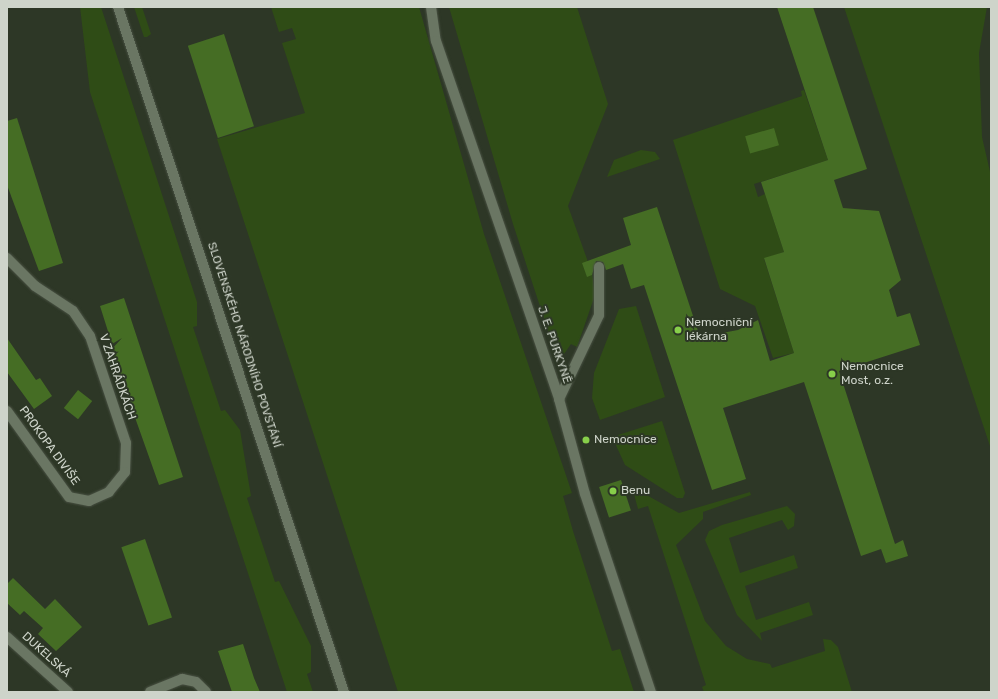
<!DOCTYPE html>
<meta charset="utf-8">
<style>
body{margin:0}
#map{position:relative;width:998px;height:699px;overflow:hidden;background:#2d3726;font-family:Rubik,sans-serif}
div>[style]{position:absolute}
.green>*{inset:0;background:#2f4c16}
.building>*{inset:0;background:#456d24;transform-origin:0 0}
.roads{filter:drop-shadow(0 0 1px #495143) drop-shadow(0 0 1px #495143)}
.street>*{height:10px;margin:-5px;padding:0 5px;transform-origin:5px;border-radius:5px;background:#6a7663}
.secondary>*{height:10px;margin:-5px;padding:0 5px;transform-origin:5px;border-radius:5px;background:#6a7663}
.dots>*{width:11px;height:11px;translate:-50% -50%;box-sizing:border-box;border:2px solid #2d3726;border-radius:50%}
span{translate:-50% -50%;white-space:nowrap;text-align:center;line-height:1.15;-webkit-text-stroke:4px #2d3726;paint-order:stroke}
.poi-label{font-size:12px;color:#ced4ca}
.left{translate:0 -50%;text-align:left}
.street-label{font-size:12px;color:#ced4ca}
.frame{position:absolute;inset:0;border:8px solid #ced4ca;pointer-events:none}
</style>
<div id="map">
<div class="green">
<div style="clip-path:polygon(80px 7px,101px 7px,197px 302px,197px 326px,193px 327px,221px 411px,225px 410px,240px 430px,251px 496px,247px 498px,275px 582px,279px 581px,311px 646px,311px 672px,307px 674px,313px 692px,287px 692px,90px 92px)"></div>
<div style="clip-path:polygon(134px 7px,142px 7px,151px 34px,147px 37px,144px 37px)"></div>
<div style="clip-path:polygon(271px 7px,419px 7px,484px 234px,572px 493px,563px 496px,573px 531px,612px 651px,620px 649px,634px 692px,398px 692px,217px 139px,305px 113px,282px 43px,296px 39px,292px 28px,279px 32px)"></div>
<div style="clip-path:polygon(449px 7px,577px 7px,608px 104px,568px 206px,592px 273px,595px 295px,577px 347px,571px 344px,562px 357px,555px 352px,513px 224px)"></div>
<div style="clip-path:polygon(844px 7px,987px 7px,979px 53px,982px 137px,991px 176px,991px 449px)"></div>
<div style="clip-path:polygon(804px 90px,828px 160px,754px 184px,758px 197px,765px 194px,784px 252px,764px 259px,794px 353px,773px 358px,755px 306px,720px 289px,673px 140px,802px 96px,801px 91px)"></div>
<div style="clip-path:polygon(641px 150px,655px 152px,660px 159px,607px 177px,614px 160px)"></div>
<div style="clip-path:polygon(636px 306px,665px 397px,600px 420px,592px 398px,594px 373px,619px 309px)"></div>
<div style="clip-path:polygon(662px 421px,685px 493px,683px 498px,677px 498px,625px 465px,614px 441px,618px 435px)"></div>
<div style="clip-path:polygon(632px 487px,679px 513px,750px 492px,751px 495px,703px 512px,703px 519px,676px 545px,705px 621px,726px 646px,747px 659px,770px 664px,772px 668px,825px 651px,823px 639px,831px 640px,838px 647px,852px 692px,704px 692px,702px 687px,706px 685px,648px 506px,638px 509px)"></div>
<div style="clip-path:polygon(787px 506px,795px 514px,794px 526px,788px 530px,782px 520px,729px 538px,740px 573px,794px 555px,798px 568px,745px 586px,756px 620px,809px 602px,813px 615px,760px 633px,762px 641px,737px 615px,705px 540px,709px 531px,722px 525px)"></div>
</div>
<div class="building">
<div style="clip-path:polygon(777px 7px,813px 7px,867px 169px,834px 180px,843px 208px,879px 211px,901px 280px,889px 290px,897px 317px,910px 313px,920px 345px,839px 371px,895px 544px,903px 540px,908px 556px,886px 563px,881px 549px,861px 556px,804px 382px,723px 408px,746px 479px,712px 490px,644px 285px,631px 289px,623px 264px,606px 270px,603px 262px,596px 261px,592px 275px,587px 277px,582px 263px,631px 245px,623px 218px,657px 207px,700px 337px,738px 330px,758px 320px,770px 361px,794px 353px,764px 258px,784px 252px,761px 182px,828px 160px)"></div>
<div style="left:224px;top:34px;width:97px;height:38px;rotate:72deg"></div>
<div style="clip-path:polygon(17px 118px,63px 263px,39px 271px,7px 185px,7px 121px)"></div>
<div style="left:774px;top:128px;width:18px;height:30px;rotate:74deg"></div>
<div style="clip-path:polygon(124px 298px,183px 477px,159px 485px,111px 350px,122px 338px,112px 344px,100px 306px)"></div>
<div style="clip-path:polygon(7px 338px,36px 380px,40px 378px,52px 396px,34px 409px,7px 372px)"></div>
<div style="left:78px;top:390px;width:18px;height:23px;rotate:38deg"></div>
<div style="left:621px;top:480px;width:32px;height:23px;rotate:72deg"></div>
<div style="left:145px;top:539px;width:83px;height:25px;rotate:71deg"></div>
<div style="clip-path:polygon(13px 578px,45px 609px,55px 599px,82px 627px,56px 651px,38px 634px,43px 628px,24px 611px,20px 615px,7px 603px,7px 584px)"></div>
<div style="clip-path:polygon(243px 644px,254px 678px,260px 692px,232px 692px,218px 651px)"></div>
</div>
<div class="roads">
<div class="street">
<div style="left:431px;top:7px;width:34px;rotate:82deg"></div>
<div style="left:436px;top:41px;width:379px;rotate:71deg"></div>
<div style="left:559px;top:399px;width:98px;rotate:74.7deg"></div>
<div style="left:585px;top:494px;width:209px;rotate:71.6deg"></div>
<div style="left:7px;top:258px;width:40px;rotate:45deg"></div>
<div style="left:35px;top:286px;width:45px;rotate:33.3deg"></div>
<div style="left:73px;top:311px;width:30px;rotate:56deg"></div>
<div style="left:90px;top:336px;width:113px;rotate:71.4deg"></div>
<div style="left:126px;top:443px;width:29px;rotate:92deg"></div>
<div style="left:125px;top:472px;width:26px;rotate:129deg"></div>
<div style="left:109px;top:492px;width:22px;rotate:156deg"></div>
<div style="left:89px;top:501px;width:20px;rotate:-169deg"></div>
<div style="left:69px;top:497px;width:106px;rotate:-125.8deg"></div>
<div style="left:559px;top:399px;width:93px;rotate:-64.5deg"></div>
<div style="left:599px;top:315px;width:48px;rotate:-90deg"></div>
<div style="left:7px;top:637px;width:82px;rotate:42deg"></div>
<div style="left:150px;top:692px;width:35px;rotate:-22deg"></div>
<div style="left:182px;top:679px;width:14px;rotate:12deg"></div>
<div style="left:196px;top:682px;width:14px;rotate:45deg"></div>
</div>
<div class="secondary">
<div style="left:118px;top:7px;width:721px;rotate:71.74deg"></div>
</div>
</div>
<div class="dots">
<div style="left:678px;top:330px;background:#87cf4a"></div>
<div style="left:832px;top:374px;background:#87cf4a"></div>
<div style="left:586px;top:440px;background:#87cf4a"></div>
<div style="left:613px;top:491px;background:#87cf4a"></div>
</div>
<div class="poi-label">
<span class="left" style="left:686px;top:330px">Nemocniční<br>lékárna</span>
<span class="left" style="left:841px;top:374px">Nemocnice<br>Most, o.z.</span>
<span class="left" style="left:594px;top:440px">Nemocnice</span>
<span class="left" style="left:621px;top:491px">Benu</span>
</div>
<div class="street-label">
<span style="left:244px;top:345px;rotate:72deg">SLOVENSKÉHO NÁRODNÍHO POVSTÁNÍ</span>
<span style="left:554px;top:345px;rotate:71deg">J. E. PURKYNĚ</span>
<span style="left:117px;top:377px;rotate:71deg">V ZAHRÁDKÁCH</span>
<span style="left:49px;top:446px;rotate:54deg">PROKOPA DIVIŠE</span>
<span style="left:46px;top:655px;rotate:42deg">DUKELSKÁ</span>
</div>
<div class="frame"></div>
</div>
